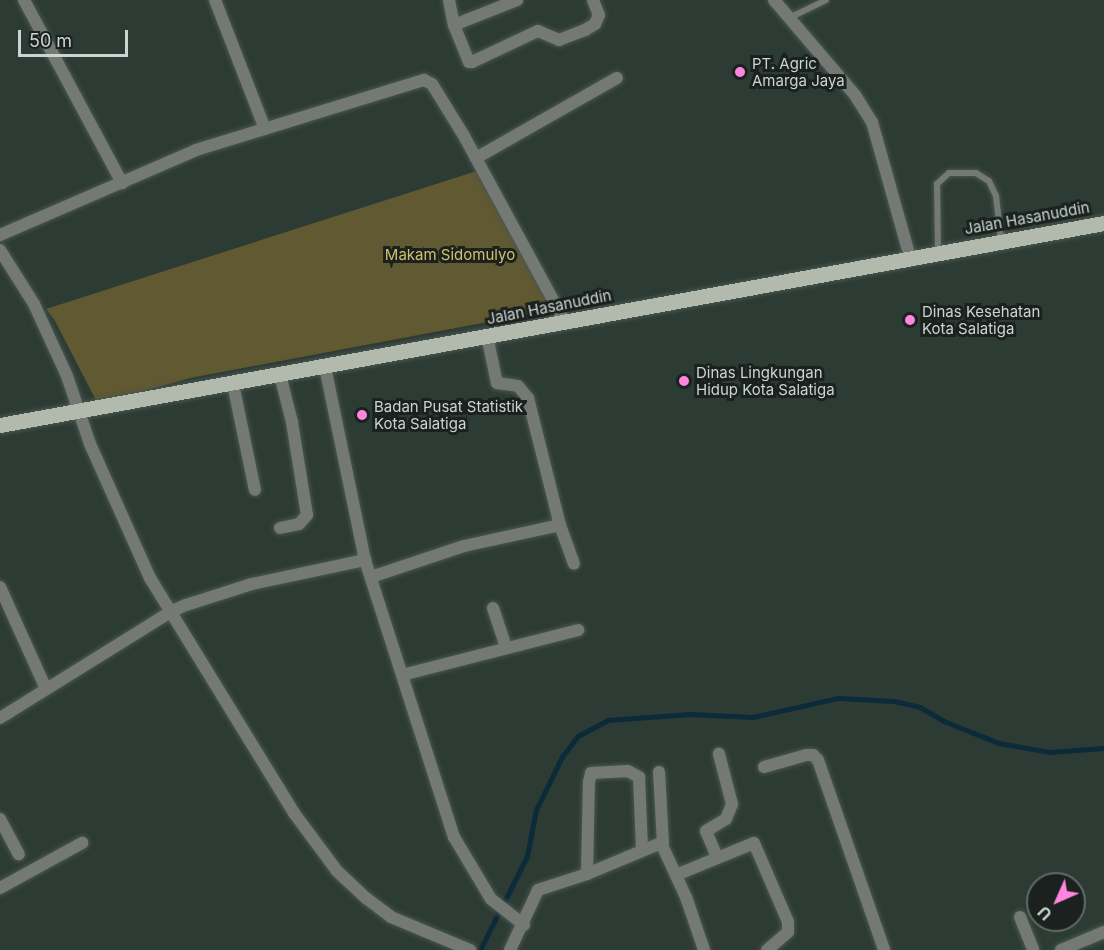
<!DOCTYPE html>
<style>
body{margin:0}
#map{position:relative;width:1104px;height:950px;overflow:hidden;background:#2d3b35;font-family:Inter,sans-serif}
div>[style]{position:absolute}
.green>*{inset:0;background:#615932}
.stream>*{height:4.5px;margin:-2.25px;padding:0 2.25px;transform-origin:2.25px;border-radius:2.25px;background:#0b2a3a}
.roads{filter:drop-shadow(0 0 2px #495751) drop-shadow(0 0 2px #495751)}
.lane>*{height:6px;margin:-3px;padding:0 3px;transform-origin:3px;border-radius:3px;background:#757973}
.street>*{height:12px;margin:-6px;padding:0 6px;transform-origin:6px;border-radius:6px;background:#757973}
.primary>*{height:15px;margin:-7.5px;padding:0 7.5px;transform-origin:7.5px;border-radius:7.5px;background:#b2baad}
.dots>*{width:16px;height:16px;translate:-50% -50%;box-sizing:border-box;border:3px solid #1a211e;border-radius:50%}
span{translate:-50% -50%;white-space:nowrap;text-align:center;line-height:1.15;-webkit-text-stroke:6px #1a211e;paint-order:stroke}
.poi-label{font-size:15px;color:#cbd4d0}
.left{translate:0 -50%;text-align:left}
.street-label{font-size:15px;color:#cbd4d0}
.park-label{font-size:15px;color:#d1c06b}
.north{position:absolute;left:1026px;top:872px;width:60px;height:60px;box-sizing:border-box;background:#1a211e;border:2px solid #616965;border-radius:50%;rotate:225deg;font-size:16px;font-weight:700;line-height:24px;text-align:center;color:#cbd4d0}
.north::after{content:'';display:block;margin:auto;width:21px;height:27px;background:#ff85de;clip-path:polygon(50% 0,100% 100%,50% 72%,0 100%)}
.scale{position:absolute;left:18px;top:30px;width:110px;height:27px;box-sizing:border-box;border:3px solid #cbd4d0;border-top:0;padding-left:8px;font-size:18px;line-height:21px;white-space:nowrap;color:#cbd4d0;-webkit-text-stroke:4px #1a211e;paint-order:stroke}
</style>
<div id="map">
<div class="green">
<div style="clip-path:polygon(483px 169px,557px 309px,190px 378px,98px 404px,55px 321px,46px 309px)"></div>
</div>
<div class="stream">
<div style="left:480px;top:950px;width:105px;rotate:-63.4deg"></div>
<div style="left:527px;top:856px;width:47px;rotate:-78.9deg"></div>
<div style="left:536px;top:810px;width:59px;rotate:-63.9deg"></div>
<div style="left:562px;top:757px;width:26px;rotate:-53deg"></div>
<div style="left:578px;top:736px;width:34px;rotate:-28deg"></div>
<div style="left:608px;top:720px;width:82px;rotate:-4.2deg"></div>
<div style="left:690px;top:714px;width:63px;rotate:2.7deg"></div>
<div style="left:753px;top:717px;width:87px;rotate:-12.6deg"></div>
<div style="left:838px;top:698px;width:56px;rotate:3.1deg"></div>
<div style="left:894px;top:701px;width:27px;rotate:13deg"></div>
<div style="left:920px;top:707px;width:28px;rotate:30deg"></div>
<div style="left:944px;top:721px;width:59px;rotate:21.8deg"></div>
<div style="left:999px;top:743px;width:52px;rotate:10deg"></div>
<div style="left:1050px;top:752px;width:54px;rotate:-4.2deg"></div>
</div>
<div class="roads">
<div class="lane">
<div style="left:789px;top:18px;width:41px;rotate:-25.9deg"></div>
<div style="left:938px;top:252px;width:68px;rotate:-90.8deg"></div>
<div style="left:937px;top:184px;width:16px;rotate:-43deg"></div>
<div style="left:949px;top:173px;width:27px"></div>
<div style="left:976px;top:173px;width:15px;rotate:32deg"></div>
<div style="left:989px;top:181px;width:17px;rotate:65deg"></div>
<div style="left:996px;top:196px;width:44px;rotate:83.5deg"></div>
</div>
<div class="street">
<div style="left:24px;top:0;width:208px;rotate:61.8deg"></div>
<div style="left:215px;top:0;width:138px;rotate:68.8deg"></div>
<div style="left:449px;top:0;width:25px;rotate:79deg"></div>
<div style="left:454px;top:25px;width:40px;rotate:68deg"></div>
<div style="left:469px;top:62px;width:3px"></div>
<div style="left:472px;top:62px;width:73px;rotate:-25.2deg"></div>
<div style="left:538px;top:31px;width:23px;rotate:23deg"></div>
<div style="left:559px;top:40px;width:28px;rotate:-21deg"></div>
<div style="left:585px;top:30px;width:12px;rotate:-31deg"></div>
<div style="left:595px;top:24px;width:10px;rotate:-66deg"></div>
<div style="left:599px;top:15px;width:16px;rotate:-112deg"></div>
<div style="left:774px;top:0;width:125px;rotate:49.5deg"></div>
<div style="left:855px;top:95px;width:32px;rotate:58deg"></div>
<div style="left:872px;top:122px;width:140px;rotate:74.3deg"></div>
<div style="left:454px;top:25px;width:68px;rotate:-21.6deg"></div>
<div style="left:476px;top:158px;width:162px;rotate:-29.6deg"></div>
<div style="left:0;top:235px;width:214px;rotate:-23.4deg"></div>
<div style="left:196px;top:150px;width:239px;rotate:-17.1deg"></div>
<div style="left:424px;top:80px;width:9px;rotate:27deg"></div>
<div style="left:432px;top:84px;width:61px;rotate:58.4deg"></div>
<div style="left:464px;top:136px;width:212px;rotate:61.5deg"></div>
<div style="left:0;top:250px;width:64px;rotate:57.8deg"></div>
<div style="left:34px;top:304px;width:79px;rotate:65.4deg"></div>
<div style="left:67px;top:376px;width:72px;rotate:71.3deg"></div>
<div style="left:90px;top:444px;width:147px;rotate:65.9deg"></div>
<div style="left:150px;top:578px;width:276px;rotate:58.5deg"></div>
<div style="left:294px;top:813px;width:72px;rotate:53.4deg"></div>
<div style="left:337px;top:871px;width:40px;rotate:43deg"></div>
<div style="left:366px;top:898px;width:31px;rotate:37deg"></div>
<div style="left:391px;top:917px;width:86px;rotate:22.7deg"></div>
<div style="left:487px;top:336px;width:48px;rotate:78deg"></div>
<div style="left:497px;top:383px;width:21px;rotate:8deg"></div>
<div style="left:518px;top:386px;width:16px;rotate:50deg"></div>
<div style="left:528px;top:398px;width:131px;rotate:75.9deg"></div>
<div style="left:560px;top:525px;width:41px;rotate:70.3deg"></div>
<div style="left:233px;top:384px;width:108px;rotate:78.3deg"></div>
<div style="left:280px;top:528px;width:19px;rotate:-12deg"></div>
<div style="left:299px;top:524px;width:12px;rotate:-48deg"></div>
<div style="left:307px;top:515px;width:94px;rotate:-99.2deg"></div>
<div style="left:292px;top:422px;width:49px;rotate:-104.3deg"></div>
<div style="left:365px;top:560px;width:291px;rotate:72.2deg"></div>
<div style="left:454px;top:837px;width:72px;rotate:59.2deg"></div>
<div style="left:491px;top:899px;width:42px;rotate:38.2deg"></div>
<div style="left:371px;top:577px;width:98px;rotate:-18.4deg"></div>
<div style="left:464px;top:546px;width:98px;rotate:-12.3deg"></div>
<div style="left:0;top:587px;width:112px;rotate:65.7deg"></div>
<div style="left:493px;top:608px;width:41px;rotate:71.6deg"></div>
<div style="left:402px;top:675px;width:182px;rotate:-14.3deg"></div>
<div style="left:0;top:718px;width:200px;rotate:-31.9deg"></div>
<div style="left:170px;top:612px;width:17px;rotate:-24deg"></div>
<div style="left:186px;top:605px;width:69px;rotate:-17.7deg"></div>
<div style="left:252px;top:584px;width:116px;rotate:-12deg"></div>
<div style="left:365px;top:560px;width:197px;rotate:-101.7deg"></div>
<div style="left:764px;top:767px;width:44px;rotate:-15.9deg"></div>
<div style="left:806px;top:755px;width:7px"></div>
<div style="left:813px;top:755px;width:7px;rotate:45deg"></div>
<div style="left:818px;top:760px;width:201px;rotate:70.8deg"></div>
<div style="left:659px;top:772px;width:72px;rotate:86.8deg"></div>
<div style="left:0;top:819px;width:40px;rotate:62deg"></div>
<div style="left:717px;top:857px;width:28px;rotate:-113deg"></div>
<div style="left:706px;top:831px;width:23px;rotate:-31deg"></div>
<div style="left:726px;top:819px;width:16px;rotate:-68deg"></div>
<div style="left:732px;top:804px;width:52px;rotate:-104.6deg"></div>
<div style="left:587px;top:874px;width:92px;rotate:-88.8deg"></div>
<div style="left:589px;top:782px;width:9px;rotate:-77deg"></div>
<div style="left:591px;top:773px;width:37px;rotate:-3deg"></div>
<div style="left:628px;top:771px;width:13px;rotate:29deg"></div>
<div style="left:639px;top:777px;width:73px;rotate:87.6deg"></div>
<div style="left:676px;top:875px;width:84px;rotate:-22.3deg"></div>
<div style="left:754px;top:843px;width:86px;rotate:66.7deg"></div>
<div style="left:788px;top:922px;width:10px;rotate:90deg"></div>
<div style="left:788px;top:932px;width:28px;rotate:139deg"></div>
<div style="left:0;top:888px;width:94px;rotate:-28.8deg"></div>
<div style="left:1020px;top:917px;width:35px;rotate:68deg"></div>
<div style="left:510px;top:950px;width:66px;rotate:-65deg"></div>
<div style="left:538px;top:890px;width:52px;rotate:-18.1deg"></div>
<div style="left:587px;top:874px;width:80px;rotate:-22.7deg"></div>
<div style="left:661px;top:843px;width:60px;rotate:65.2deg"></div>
<div style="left:686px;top:897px;width:56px;rotate:71.2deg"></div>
<div style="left:1061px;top:950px;width:47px;rotate:-22.7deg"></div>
</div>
<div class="primary">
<div style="left:0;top:425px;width:1122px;rotate:-10.37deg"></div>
</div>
</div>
<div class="dots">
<div style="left:740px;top:72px;background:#ff85de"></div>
<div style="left:910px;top:320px;background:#ff85de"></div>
<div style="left:684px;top:381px;background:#ff85de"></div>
<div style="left:362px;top:415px;background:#ff85de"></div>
</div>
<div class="poi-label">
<span class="left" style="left:752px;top:72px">PT. Agric<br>Amarga Jaya</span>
<span class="left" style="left:922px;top:320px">Dinas Kesehatan<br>Kota Salatiga</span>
<span class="left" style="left:696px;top:381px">Dinas Lingkungan<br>Hidup Kota Salatiga</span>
<span class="left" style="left:374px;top:415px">Badan Pusat Statistik<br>Kota Salatiga</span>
</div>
<div class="street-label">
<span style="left:1027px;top:218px;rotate:-10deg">Jalan Hasanuddin</span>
<span style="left:549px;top:307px;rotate:-11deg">Jalan Hasanuddin</span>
</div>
<div class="park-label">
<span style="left:450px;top:255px">Makam Sidomulyo</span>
</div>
<div class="north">U</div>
<div class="scale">50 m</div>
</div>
